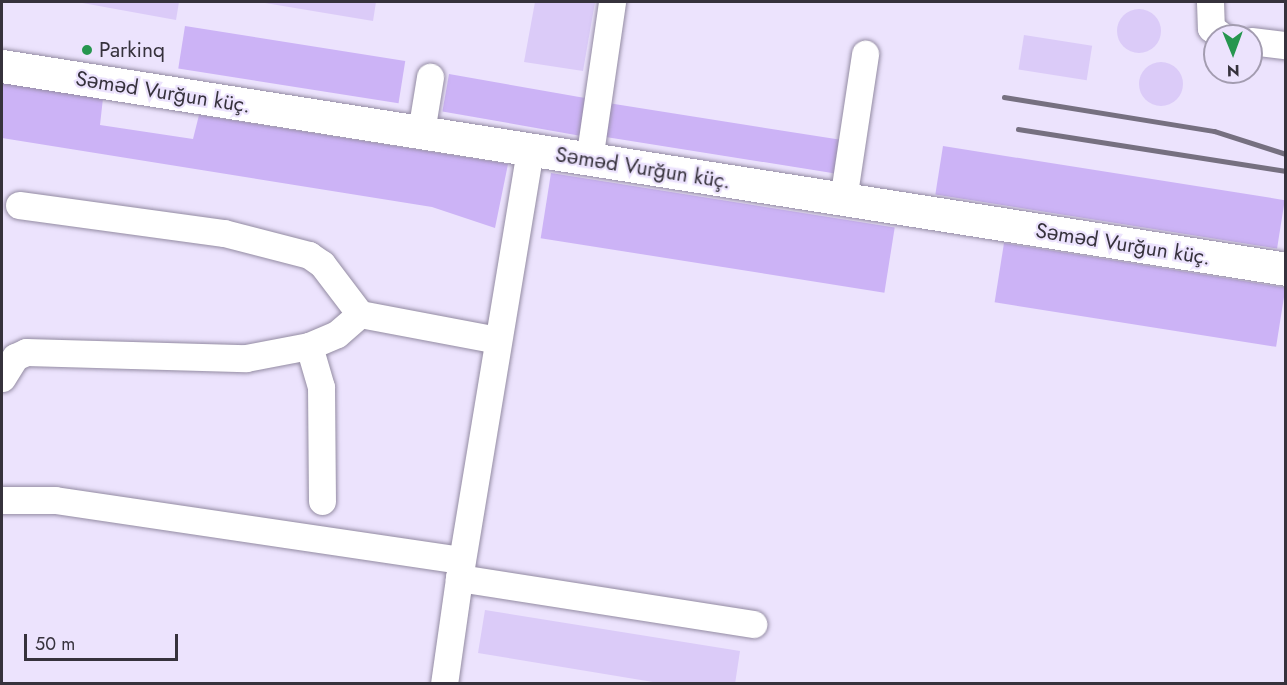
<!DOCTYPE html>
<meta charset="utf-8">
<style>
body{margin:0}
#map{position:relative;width:1287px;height:685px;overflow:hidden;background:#ece3fd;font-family:Jost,sans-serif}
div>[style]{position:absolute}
.green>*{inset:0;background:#ccb3f6;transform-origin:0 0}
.building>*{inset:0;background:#dbcbf8;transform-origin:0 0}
.round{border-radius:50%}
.roads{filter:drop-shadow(0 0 2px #938ba2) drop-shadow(0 0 2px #938ba2)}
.minor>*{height:27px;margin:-13.5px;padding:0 13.5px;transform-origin:13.5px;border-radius:13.5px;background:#fff}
.major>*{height:33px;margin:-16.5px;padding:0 16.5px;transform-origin:16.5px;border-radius:16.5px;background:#fff}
.rail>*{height:4.5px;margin:-2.25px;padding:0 2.25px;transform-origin:2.25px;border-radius:2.25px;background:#767080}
.dots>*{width:16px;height:16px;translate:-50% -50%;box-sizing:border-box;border:3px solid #ece3fd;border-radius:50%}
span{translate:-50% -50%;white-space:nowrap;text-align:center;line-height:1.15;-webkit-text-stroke:4.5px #ece3fd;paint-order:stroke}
.poi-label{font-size:21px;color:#36323c}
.left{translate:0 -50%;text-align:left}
.street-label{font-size:21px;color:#36323c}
.frame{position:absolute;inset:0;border:3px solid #36323c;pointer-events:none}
.north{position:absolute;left:1203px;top:24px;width:60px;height:60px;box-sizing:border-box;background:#ece3fd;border:2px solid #a39cb0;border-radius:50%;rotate:179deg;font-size:16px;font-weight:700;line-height:24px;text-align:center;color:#36323c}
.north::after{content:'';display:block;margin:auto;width:21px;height:27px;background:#26964f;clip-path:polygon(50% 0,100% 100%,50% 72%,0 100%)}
.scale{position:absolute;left:24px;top:634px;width:154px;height:27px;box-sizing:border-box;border:3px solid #36323c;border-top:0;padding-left:8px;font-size:18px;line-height:21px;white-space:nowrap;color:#36323c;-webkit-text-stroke:4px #ece3fd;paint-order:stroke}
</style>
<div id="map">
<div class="green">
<div style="left:185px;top:26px;width:223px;height:43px;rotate:9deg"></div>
<div style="left:449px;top:74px;width:141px;height:38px;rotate:10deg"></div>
<div style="clip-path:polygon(2px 82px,103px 98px,100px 125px,193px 139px,199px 115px,508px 164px,495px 228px,432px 207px,2px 138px)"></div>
<div style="left:608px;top:103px;width:237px;height:34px;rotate:9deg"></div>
<div style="left:943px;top:146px;width:346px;height:49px;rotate:9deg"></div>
<div style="left:551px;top:173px;width:348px;height:66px;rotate:9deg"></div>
<div style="left:1004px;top:243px;width:285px;height:60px;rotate:9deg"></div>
</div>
<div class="building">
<div style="clip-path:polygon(77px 2px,179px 2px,176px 20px)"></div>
<div style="clip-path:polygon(259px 2px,376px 2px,373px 21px)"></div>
<div style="clip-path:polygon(535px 2px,595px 2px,583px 71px,524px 62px)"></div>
<div class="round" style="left:1117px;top:9px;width:44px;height:44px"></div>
<div style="left:1024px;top:35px;width:69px;height:35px;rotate:9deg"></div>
<div class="round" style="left:1139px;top:62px;width:44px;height:44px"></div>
<div style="clip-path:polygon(485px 610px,740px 651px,735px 684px,665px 684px,478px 653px)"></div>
</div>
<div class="roads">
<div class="minor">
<div style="left:1210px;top:2px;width:26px;rotate:88deg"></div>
<div style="left:1211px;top:28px;width:14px;rotate:36deg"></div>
<div style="left:1251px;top:41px;width:35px;rotate:7deg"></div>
<div style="left:421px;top:132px;width:56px;rotate:-80.7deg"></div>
<div style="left:530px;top:150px;width:434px;rotate:99.4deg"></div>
<div style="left:459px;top:578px;width:298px;rotate:8.9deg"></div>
<div style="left:589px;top:160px;width:160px;rotate:-81.7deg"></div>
<div style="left:843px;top:200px;width:148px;rotate:-81.4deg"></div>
<div style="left:19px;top:205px;width:207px;rotate:7.8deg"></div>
<div style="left:224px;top:233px;width:88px;rotate:14.5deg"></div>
<div style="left:309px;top:255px;width:16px;rotate:35deg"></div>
<div style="left:322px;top:264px;width:63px;rotate:52.8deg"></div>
<div style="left:309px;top:346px;width:43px;rotate:73.7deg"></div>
<div style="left:321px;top:387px;width:114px;rotate:89.5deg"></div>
<div style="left:2px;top:378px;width:25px;rotate:-58deg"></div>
<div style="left:15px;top:357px;width:12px;rotate:-24deg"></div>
<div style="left:26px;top:352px;width:220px;rotate:1.6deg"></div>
<div style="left:246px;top:358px;width:64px;rotate:-10.8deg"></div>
<div style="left:309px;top:346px;width:30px;rotate:-23deg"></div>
<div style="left:337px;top:334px;width:30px;rotate:-41deg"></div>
<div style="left:360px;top:314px;width:139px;rotate:10.7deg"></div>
<div style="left:2px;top:500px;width:53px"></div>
<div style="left:55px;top:500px;width:411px;rotate:8.4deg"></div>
<div style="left:444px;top:684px;width:107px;rotate:-81.9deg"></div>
</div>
<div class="major">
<div style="left:2px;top:66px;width:1300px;rotate:8.98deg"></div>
</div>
</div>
<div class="rail">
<div style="left:1004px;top:97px;width:213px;rotate:9.2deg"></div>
<div style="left:1214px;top:131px;width:76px;rotate:17.7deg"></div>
<div style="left:1018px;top:129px;width:271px;rotate:8.9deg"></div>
</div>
<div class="dots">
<div style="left:87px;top:50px;background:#26964f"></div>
</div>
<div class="poi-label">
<span class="left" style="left:99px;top:50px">Parkinq</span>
</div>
<div class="street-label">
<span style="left:163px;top:92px;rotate:9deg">Səməd Vurğun küç.</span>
<span style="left:643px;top:168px;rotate:9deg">Səməd Vurğun küç.</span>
<span style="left:1123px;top:244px;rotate:9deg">Səməd Vurğun küç.</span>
</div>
<div class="frame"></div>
<div class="north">N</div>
<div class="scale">50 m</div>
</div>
